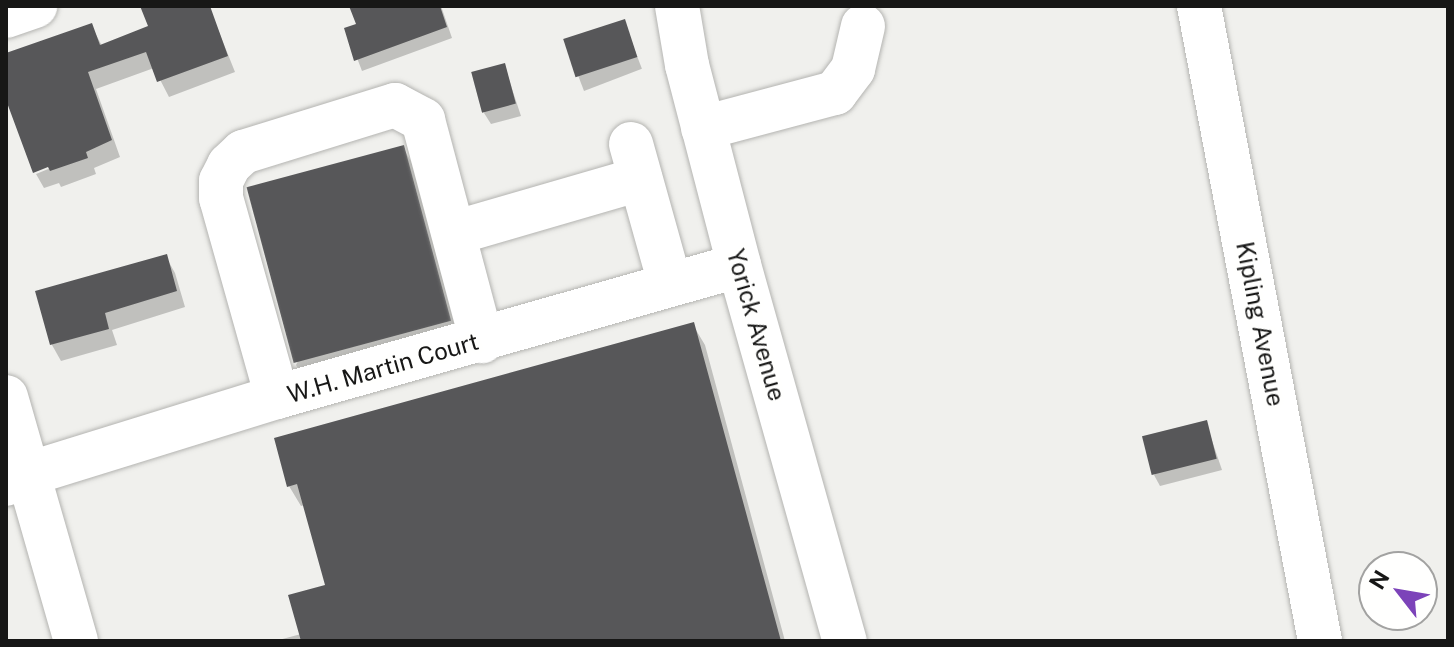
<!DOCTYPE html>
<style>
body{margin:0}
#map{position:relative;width:1454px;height:647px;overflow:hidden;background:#f0f0ed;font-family:"Public Sans",sans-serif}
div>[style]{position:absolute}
.shadow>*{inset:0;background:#0003;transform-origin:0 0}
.building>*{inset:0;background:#575759;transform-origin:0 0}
.roads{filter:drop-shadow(0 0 2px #b4b4b1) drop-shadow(0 0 2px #b4b4b1)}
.minor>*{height:44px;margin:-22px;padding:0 22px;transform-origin:22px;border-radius:22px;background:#fff}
span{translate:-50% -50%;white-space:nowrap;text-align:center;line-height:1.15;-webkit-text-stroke:8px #fffffe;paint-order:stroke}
.street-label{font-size:24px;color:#171716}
.frame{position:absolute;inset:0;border:8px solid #171716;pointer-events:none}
.north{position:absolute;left:1358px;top:551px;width:80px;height:80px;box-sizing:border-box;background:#fffffe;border:2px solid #a2a2a1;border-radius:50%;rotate:301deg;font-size:22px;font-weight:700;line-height:32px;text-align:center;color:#171716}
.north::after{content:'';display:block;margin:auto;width:28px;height:36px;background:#7c43b9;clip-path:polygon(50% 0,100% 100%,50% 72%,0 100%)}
</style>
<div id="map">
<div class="shadow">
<div style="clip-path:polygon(152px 6px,209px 7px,235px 72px,169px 97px,154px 68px,96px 89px,120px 157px,94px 168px,96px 174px,61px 187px,59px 183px,44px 188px,36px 174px,58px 165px,6px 93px,6px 76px,91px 25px,102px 46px,150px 28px)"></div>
<div style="clip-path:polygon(351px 6px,441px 6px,452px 38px,362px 71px,346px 29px,358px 25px)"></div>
<div style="left:624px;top:22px;width:50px;height:62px;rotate:69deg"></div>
<div style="clip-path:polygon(504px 65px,521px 116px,491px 124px,484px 113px)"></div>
<div style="clip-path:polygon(403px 148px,415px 168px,461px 342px,308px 385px,296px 365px)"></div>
<div style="clip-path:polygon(166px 257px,175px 273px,185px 307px,112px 330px,117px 345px,61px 361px,52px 345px,37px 292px)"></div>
<div style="clip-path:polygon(693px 325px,705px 345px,785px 641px,275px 641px,301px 634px,327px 586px,305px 505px,301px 506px,289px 486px)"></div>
<div style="clip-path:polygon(1206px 423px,1222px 470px,1160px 486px,1154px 475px)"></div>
</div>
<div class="building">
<div style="clip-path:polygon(140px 6px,210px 6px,228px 56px,157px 82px,146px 52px,88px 72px,112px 140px,86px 152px,88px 158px,50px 171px,48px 167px,33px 173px,6px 100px,6px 53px,92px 23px,100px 45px,148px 26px)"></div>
<div style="clip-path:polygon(349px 6px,440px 6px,447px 27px,354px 61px,344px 28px,356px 24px)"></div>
<div style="left:625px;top:19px;width:40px;height:65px;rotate:72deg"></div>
<div style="left:505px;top:63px;width:42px;height:35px;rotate:75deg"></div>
<div style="left:404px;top:145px;width:182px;height:163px;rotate:75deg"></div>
<div style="clip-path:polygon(167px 254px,177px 291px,105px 313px,109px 329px,50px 345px,35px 291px)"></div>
<div style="clip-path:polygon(694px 322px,781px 641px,301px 641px,288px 595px,325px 585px,297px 484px,287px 487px,274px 438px)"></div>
<div style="left:1207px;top:420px;width:40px;height:67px;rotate:76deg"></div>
</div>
<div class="roads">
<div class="minor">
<div style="left:677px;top:6px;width:60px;rotate:80.4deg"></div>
<div style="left:687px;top:65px;width:207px;rotate:75.4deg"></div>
<div style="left:739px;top:265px;width:391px;rotate:74.3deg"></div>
<div style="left:1199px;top:6px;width:646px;rotate:79.21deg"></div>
<div style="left:6px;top:16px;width:31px;rotate:-19deg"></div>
<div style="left:703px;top:128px;width:137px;rotate:-14.9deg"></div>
<div style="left:835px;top:93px;width:30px;rotate:-53deg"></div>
<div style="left:853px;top:69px;width:44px;rotate:-76.9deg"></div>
<div style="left:631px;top:144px;width:145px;rotate:74.4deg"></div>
<div style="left:454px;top:233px;width:194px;rotate:-16.2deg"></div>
<div style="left:6px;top:397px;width:254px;rotate:74deg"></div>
<div style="left:277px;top:397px;width:207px;rotate:-105.7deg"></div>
<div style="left:221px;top:198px;width:17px;rotate:-90deg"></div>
<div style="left:221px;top:181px;width:18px;rotate:-63deg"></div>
<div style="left:229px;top:165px;width:19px;rotate:-43deg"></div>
<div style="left:243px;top:152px;width:159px;rotate:-17.2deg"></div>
<div style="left:395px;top:105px;width:32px;rotate:28deg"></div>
<div style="left:423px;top:120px;width:229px;rotate:75.1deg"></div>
<div style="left:6px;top:484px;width:24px;rotate:-24deg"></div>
<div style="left:28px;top:474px;width:261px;rotate:-17.2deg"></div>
<div style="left:277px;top:397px;width:480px;rotate:-15.9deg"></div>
</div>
</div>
<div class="street-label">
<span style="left:1260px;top:324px;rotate:79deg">Kipling Avenue</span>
<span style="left:756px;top:325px;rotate:74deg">Yorick Avenue</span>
<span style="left:383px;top:368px;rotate:-16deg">W.H. Martin Court</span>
</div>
<div class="frame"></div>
<div class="north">N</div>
</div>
